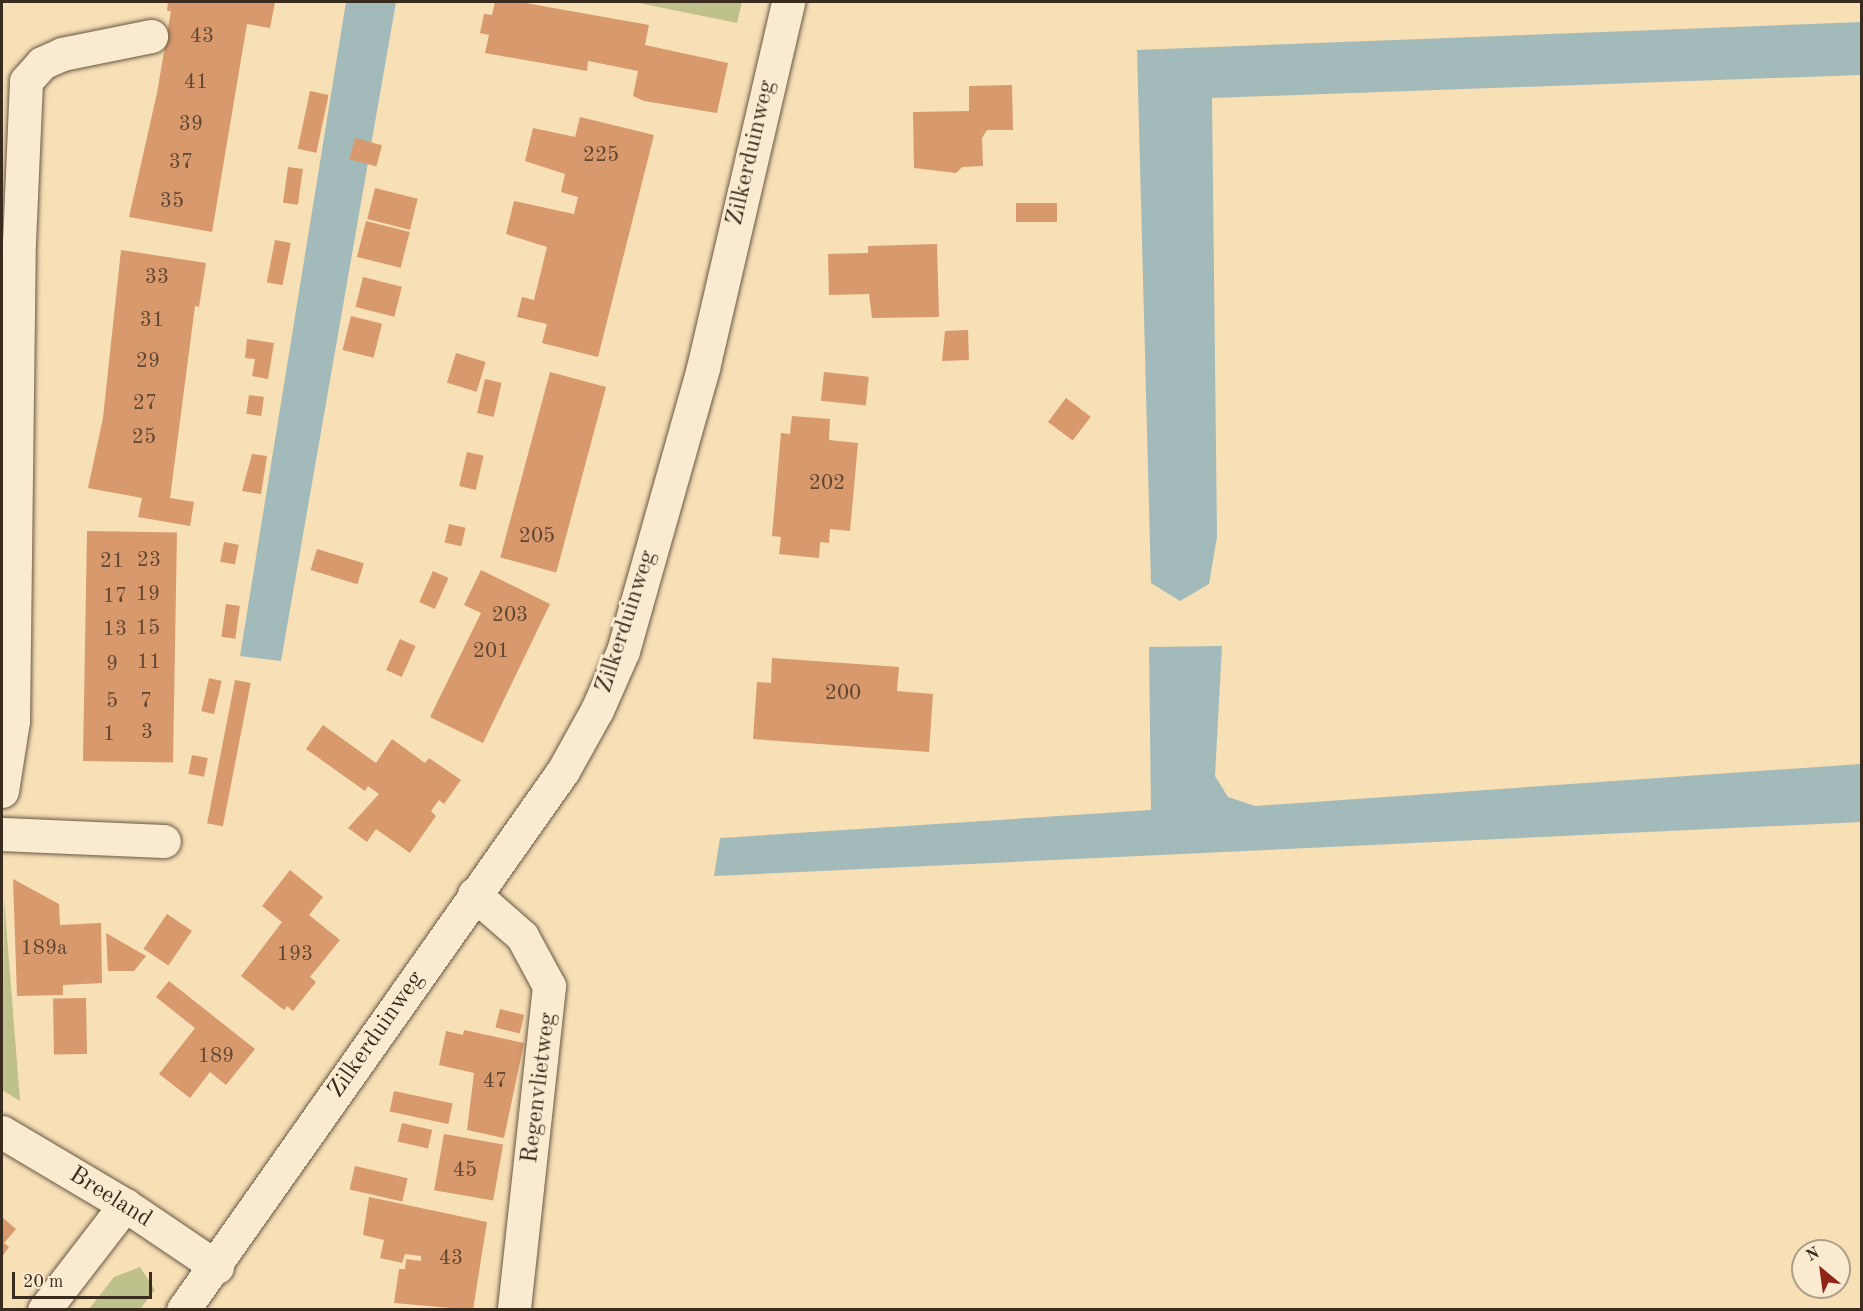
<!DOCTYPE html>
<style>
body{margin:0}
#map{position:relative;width:1863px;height:1311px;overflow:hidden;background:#f7dfb6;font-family:"Old Standard TT",serif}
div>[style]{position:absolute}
.green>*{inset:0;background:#bfc18c}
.water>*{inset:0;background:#a2bab9}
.building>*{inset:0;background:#d8996c;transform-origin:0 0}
.roads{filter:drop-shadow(0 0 2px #685844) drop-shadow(0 0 2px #685844)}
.street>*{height:33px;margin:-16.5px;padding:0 16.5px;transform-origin:16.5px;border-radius:16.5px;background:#faead0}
.secondary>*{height:33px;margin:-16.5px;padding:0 16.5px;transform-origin:16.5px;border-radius:16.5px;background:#faead0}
span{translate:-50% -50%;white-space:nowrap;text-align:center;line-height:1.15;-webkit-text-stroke:6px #faead0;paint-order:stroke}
.number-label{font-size:21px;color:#614632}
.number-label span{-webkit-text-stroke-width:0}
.street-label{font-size:24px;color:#392b1e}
.frame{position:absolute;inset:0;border:3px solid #392b1e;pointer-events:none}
.north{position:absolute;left:1791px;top:1239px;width:60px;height:60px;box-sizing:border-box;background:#faead0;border:2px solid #ad9e89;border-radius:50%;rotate:331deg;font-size:16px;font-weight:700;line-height:24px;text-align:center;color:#392b1e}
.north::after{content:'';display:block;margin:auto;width:21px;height:27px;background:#8f2418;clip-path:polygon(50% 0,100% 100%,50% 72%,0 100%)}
.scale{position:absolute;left:12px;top:1272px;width:140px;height:27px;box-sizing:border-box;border:3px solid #392b1e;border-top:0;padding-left:8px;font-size:18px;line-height:21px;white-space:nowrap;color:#392b1e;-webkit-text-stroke:4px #faead0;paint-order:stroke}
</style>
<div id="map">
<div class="green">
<div style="clip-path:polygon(634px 2px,742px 2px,737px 23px)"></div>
<div style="clip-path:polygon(4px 898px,20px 1101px,2px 1090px)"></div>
<div style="clip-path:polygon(140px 1267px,155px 1290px,140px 1309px,89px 1309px,114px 1277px)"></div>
</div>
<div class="water">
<div style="clip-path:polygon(346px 2px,396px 2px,281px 661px,240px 656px)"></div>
<div style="clip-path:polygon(1862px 22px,1861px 75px,1212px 98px,1217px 537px,1209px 584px,1180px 601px,1151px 583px,1137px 50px)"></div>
<div style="clip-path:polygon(1222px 646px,1215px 776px,1228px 797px,1255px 806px,1861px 764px,1861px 822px,714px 876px,720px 838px,1151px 810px,1149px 647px)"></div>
</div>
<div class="building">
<div style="clip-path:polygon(168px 2px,275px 2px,270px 28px,247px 24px,212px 232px,129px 217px,157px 93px,171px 11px,167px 11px)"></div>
<div style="clip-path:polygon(495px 2px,520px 2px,649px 25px,645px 45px,728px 63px,717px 113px,644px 101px,633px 96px,638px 71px,588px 61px,587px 71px,485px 53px,489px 35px,480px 33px,484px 14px,492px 15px)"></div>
<div style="clip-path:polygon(1012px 85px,1013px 130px,987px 130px,982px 138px,983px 166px,962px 167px,956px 173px,914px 168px,913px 112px,969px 111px,969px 86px)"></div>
<div style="left:310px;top:91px;width:19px;height:59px;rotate:12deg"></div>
<div style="clip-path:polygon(580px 117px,654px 135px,598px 357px,542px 343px,547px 324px,517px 317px,522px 297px,534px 300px,547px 247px,506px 234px,514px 201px,574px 214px,578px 197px,561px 192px,565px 174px,525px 161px,533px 128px,575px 137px)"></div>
<div style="left:355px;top:138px;width:28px;height:22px;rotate:15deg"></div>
<div style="left:288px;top:167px;width:15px;height:36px;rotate:8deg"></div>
<div style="left:375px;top:188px;width:44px;height:32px;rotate:14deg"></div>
<div style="left:1057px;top:203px;width:19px;height:41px;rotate:90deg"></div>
<div style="left:366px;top:221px;width:45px;height:37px;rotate:14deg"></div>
<div style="left:275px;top:240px;width:16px;height:43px;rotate:11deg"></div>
<div style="clip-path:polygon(937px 244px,939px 317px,872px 318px,869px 294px,829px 295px,828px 254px,868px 253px,868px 246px)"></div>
<div style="clip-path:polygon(121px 250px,206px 263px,199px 307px,195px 306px,170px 498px,194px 502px,190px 526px,138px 517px,142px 498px,88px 488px,103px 418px)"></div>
<div style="left:363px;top:277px;width:40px;height:31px;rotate:14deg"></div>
<div style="left:351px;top:316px;width:32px;height:35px;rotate:14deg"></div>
<div style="clip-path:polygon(968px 330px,969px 360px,942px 361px,945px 331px)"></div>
<div style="clip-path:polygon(247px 339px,274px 343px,268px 379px,252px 376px,255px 359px,245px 358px)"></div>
<div style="left:456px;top:353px;width:31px;height:31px;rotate:17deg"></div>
<div style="left:550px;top:372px;width:58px;height:192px;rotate:15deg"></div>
<div style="left:824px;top:372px;width:45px;height:29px;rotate:6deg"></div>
<div style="left:485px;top:379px;width:17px;height:35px;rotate:13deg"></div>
<div style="left:249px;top:395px;width:15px;height:19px;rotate:8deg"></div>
<div style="left:1066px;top:398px;width:31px;height:30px;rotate:37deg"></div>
<div style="clip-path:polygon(792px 416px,830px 419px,829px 440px,858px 443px,850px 531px,830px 529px,829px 543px,820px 542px,819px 558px,779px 554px,781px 537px,772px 536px,781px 433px,790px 434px)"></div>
<div style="left:467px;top:452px;width:17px;height:35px;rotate:13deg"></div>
<div style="clip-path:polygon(252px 454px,267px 456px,261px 494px,242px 491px)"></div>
<div style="left:449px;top:524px;width:17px;height:19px;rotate:13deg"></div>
<div style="left:87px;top:531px;width:90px;height:230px;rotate:1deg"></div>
<div style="left:224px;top:542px;width:15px;height:20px;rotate:11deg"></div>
<div style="left:317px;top:549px;width:49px;height:22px;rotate:17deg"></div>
<div style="clip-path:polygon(481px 570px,550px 604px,483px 743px,430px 717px,481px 613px,464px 605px)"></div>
<div style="left:433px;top:571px;width:17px;height:34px;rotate:24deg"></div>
<div style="left:226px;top:604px;width:14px;height:33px;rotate:8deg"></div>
<div style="left:400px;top:639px;width:17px;height:34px;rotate:24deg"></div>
<div style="clip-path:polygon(772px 658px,899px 667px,897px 691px,933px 694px,929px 752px,753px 739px,757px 682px,771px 683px)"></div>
<div style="left:209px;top:678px;width:13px;height:34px;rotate:13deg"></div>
<div style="left:235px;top:680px;width:16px;height:146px;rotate:11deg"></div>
<div style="clip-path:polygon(323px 725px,376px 763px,392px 739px,425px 763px,429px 758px,461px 780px,444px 804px,439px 800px,431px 811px,436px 816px,410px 853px,376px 829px,367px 842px,348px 828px,379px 794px,368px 786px,365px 791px,306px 749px)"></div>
<div style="left:192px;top:755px;width:16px;height:19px;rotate:11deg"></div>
<div style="clip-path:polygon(290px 870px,323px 897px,309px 915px,340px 940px,310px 977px,316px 982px,293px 1011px,287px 1006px,284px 1010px,241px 976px,282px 922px,262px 906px)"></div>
<div style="clip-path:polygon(13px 879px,59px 904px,60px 925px,101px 923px,102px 983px,63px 985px,63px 995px,17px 996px)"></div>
<div style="left:167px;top:914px;width:30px;height:42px;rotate:34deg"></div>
<div style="clip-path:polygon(106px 933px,146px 956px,134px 971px,108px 971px)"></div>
<div style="clip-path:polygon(169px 981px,255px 1049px,226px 1085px,210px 1072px,190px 1098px,159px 1074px,195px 1028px,156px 997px)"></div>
<div style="left:86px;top:998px;width:56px;height:33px;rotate:89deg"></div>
<div style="left:500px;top:1009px;width:25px;height:19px;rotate:14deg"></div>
<div style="clip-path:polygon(464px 1030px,524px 1043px,504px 1138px,467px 1130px,474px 1073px,439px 1065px,446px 1031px,463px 1035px)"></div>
<div style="left:394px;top:1091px;width:60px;height:21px;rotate:12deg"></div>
<div style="left:402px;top:1123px;width:31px;height:19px;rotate:13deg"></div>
<div style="left:444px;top:1134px;width:60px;height:57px;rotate:10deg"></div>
<div style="left:355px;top:1166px;width:54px;height:24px;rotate:13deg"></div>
<div style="clip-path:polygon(369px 1197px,487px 1222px,473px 1310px,394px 1303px,399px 1269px,405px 1269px,406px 1259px,421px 1261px,421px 1256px,405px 1254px,402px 1263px,380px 1258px,384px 1240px,363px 1235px)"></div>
<div style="clip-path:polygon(2px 1217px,16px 1229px,4px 1243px,9px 1247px,2px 1257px)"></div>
</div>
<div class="roads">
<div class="street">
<div style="left:2px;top:791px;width:71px;rotate:-81.1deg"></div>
<div style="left:13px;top:721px;width:479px;rotate:-89.3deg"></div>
<div style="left:19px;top:242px;width:161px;rotate:-87.5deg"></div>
<div style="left:26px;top:81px;width:24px;rotate:-48deg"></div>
<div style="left:42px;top:63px;width:22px;rotate:-24deg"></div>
<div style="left:62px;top:54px;width:91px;rotate:-11.4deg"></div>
<div style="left:2px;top:834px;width:162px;rotate:2.5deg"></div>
<div style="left:474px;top:894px;width:64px;rotate:41.2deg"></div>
<div style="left:522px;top:936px;width:57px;rotate:61.6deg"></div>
<div style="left:549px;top:986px;width:326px;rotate:96.2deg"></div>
<div style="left:2px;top:1132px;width:143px;rotate:30.7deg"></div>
<div style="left:125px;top:1205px;width:111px;rotate:34deg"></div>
<div style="left:44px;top:1310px;width:133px;rotate:-52.4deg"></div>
</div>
<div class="secondary">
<div style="left:183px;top:1310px;width:659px;rotate:-54.82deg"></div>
<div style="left:563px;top:771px;width:70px;rotate:-60.9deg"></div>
<div style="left:597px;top:710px;width:64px;rotate:-66.2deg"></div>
<div style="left:623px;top:651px;width:294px;rotate:-74.2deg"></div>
<div style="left:703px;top:368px;width:376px;rotate:-76.9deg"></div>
</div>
</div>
<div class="number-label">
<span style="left:202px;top:37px">43</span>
<span style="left:196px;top:83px">41</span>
<span style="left:191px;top:125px">39</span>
<span style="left:601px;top:156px">225</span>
<span style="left:181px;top:163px">37</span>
<span style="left:172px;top:202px">35</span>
<span style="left:157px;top:278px">33</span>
<span style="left:152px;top:321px">31</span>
<span style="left:148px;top:362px">29</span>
<span style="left:145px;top:404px">27</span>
<span style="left:144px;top:438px">25</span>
<span style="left:827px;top:484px">202</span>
<span style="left:537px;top:537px">205</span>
<span style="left:149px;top:561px">23</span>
<span style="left:112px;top:562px">21</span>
<span style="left:148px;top:595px">19</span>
<span style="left:115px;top:597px">17</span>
<span style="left:510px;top:616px">203</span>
<span style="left:148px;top:629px">15</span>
<span style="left:115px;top:630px">13</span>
<span style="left:491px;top:652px">201</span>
<span style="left:149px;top:663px">11</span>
<span style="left:112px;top:665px">9</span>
<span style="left:843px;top:694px">200</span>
<span style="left:112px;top:702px">5</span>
<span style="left:146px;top:702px">7</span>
<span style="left:147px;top:733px">3</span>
<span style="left:109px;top:735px">1</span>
<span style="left:44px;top:949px">189a</span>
<span style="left:295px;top:955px">193</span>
<span style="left:216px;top:1057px">189</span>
<span style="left:495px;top:1082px">47</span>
<span style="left:465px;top:1171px">45</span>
<span style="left:451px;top:1259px">43</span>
</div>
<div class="street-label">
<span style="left:752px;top:153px;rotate:-77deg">Zilkerduinweg</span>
<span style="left:627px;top:622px;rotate:-72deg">Zilkerduinweg</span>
<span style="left:377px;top:1035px;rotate:-55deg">Zilkerduinweg</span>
<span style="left:540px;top:1088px;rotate:-83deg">Regenvlietweg</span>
<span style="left:110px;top:1198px;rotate:32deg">Breeland</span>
</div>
<div class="frame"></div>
<div class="north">N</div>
<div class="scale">20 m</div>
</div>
